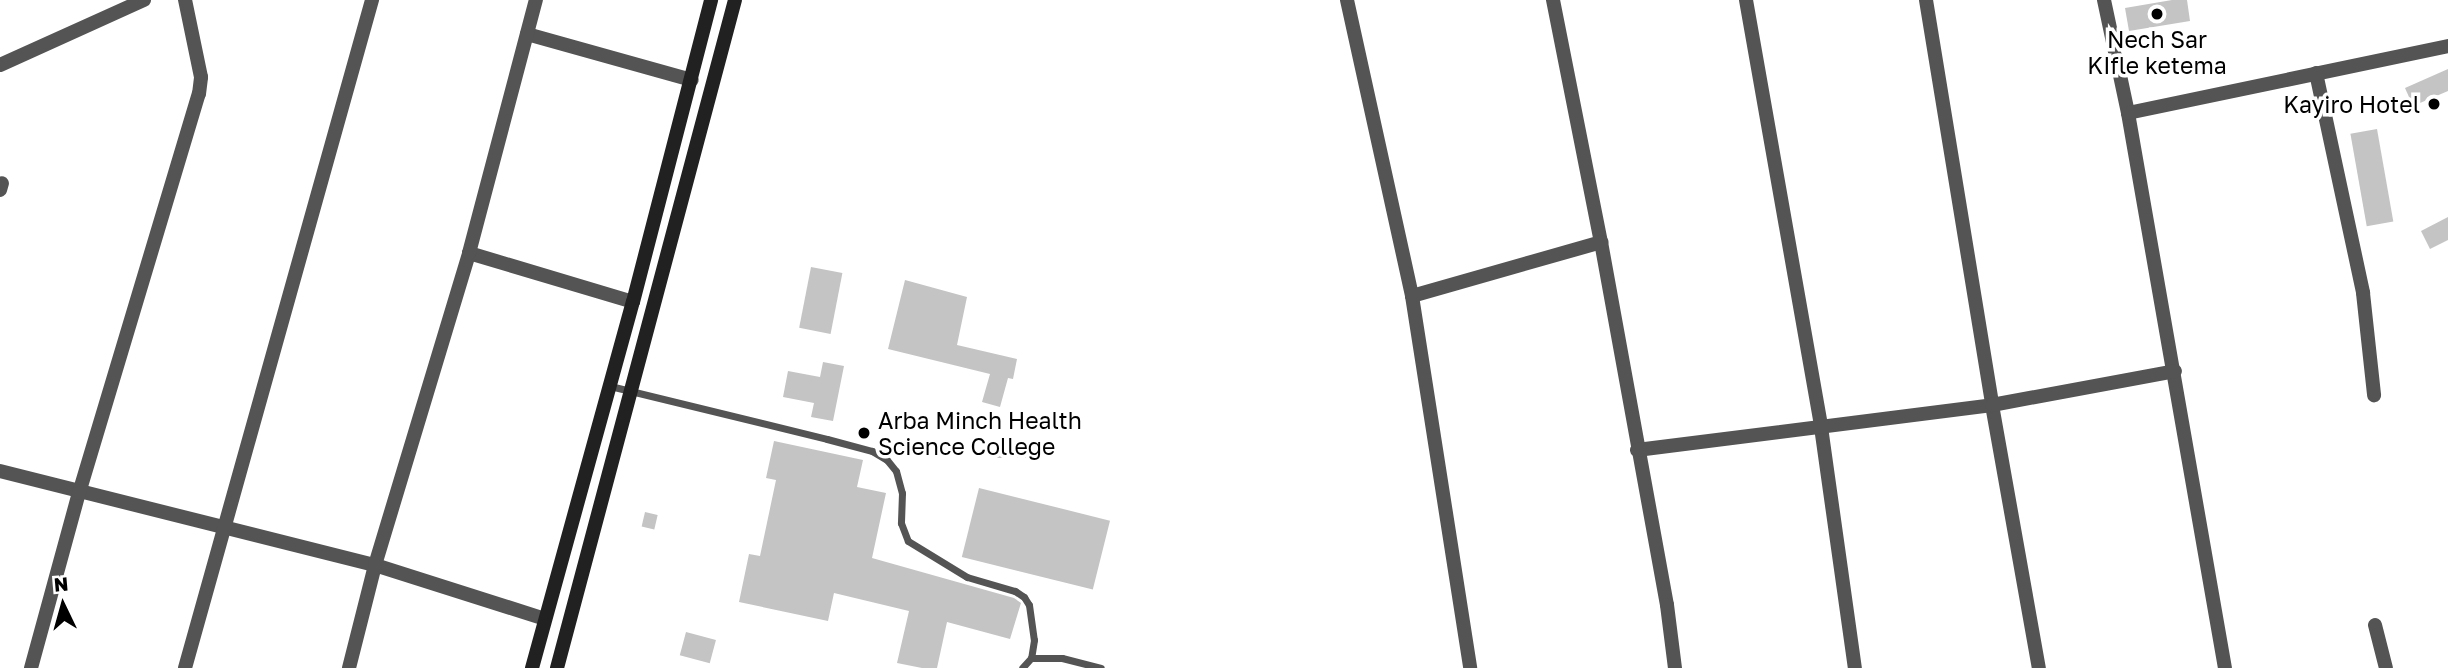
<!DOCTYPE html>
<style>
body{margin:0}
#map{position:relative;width:2448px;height:668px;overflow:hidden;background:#fff;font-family:"Golos Text",sans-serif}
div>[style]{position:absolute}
.building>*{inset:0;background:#c4c4c4;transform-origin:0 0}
.service>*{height:7px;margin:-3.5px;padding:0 3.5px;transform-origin:3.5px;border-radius:3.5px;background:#545454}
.minor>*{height:14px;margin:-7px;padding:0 7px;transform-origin:7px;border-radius:7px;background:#545454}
.secondary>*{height:14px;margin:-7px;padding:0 7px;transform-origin:7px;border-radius:7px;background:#212121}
.dots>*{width:19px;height:19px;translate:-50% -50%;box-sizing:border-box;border:4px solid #fff;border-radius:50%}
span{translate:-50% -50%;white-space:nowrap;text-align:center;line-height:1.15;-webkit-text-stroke:7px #fff;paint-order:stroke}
.poi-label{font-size:23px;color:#000}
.right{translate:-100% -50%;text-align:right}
.left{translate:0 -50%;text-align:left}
.north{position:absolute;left:28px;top:570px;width:70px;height:70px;-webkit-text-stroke:5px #fff;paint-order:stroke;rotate:355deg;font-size:19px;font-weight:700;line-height:28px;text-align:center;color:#000}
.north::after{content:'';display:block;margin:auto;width:24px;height:32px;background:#000;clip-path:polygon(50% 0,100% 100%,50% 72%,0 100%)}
</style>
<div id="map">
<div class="building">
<div style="clip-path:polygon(2172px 0,2187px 0,2190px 21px,2129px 31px,2125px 8px)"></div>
<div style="clip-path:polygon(2448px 69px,2448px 91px,2413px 106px,2405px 88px)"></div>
<div style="left:2377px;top:129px;width:94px;height:27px;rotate:80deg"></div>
<div style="clip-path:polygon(2448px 217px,2448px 240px,2430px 249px,2421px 231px)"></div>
<div style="left:811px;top:267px;width:32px;height:62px;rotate:11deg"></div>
<div style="clip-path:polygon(905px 280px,967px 297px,957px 345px,1017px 359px,1013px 379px,1008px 378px,1000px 407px,982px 402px,990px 374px,888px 349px)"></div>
<div style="clip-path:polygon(823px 362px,844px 366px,833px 421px,811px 417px,814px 403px,783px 397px,788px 371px,820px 377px)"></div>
<div style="clip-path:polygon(774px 441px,863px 460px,857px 487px,886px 493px,872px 558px,1014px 598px,1021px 603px,1010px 639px,947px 622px,937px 668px,922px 668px,897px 663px,909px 611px,834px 593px,828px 621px,739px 602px,749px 554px,760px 556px,776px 480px,766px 478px)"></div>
<div style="left:997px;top:441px;width:31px;height:17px"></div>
<div style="left:979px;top:488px;width:135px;height:71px;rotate:14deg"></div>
<div style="left:645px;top:512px;width:13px;height:15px;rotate:13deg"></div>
<div style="left:686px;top:632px;width:31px;height:24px;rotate:15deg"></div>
</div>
<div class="service">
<div style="left:610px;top:386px;width:223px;rotate:13.7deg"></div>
<div style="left:827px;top:439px;width:47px;rotate:14.9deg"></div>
<div style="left:872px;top:451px;width:17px;rotate:31deg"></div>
<div style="left:887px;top:460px;width:14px;rotate:51deg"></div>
<div style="left:896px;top:471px;width:23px;rotate:75deg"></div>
<div style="left:902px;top:493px;width:30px;rotate:92deg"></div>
<div style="left:901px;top:523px;width:19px;rotate:69deg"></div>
<div style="left:908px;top:541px;width:69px;rotate:31.4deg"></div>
<div style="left:967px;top:577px;width:50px;rotate:16.3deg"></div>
<div style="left:1015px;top:591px;width:11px;rotate:34deg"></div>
<div style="left:1024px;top:597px;width:9px;rotate:58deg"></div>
<div style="left:1029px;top:605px;width:35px;rotate:82deg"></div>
<div style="left:1034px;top:640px;width:18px;rotate:99deg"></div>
<div style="left:1031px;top:658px;width:13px;rotate:132deg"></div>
<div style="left:1031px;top:658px;width:31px"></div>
<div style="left:1062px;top:658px;width:40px;rotate:14.4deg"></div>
</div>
<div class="minor">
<div style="left:1347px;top:0;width:303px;rotate:77.6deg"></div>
<div style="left:1412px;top:296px;width:376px;rotate:81.1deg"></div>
<div style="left:1553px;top:0;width:247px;rotate:78.8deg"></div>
<div style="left:1601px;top:242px;width:369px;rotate:79.7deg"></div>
<div style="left:1667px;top:605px;width:64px;rotate:82.8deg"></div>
<div style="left:1746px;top:0;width:434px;rotate:80deg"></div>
<div style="left:1821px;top:427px;width:243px;rotate:82deg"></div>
<div style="left:1926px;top:0;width:410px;rotate:80.7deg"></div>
<div style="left:1992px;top:405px;width:267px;rotate:79.9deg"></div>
<div style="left:2104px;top:0;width:116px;rotate:78deg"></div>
<div style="left:2128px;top:113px;width:563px;rotate:80.09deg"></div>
<div style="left:527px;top:34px;width:171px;rotate:15.6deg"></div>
<div style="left:0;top:65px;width:158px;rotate:-24.3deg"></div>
<div style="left:2316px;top:73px;width:225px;rotate:77.9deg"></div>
<div style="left:2363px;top:293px;width:103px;rotate:83.8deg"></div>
<div style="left:2128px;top:113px;width:327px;rotate:-11.8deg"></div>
<div style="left:0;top:190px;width:7px;rotate:-74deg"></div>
<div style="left:469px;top:253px;width:171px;rotate:16.6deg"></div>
<div style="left:1412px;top:296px;width:197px;rotate:-15.9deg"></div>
<div style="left:1637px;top:450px;width:358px;rotate:-7.2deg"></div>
<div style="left:1992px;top:405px;width:186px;rotate:-10.5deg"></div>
<div style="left:0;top:471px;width:387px;rotate:14.1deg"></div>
<div style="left:375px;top:565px;width:178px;rotate:17.6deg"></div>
<div style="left:2375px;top:625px;width:44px;rotate:75.7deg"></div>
<div style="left:31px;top:668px;width:181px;rotate:-74.7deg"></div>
<div style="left:79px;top:493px;width:417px;rotate:-73.3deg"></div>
<div style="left:199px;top:94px;width:17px;rotate:-83deg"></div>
<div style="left:201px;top:77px;width:79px;rotate:-101.7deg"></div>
<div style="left:185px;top:668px;width:694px;rotate:-74.36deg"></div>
<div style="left:349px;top:668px;width:106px;rotate:-75.8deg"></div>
<div style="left:375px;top:565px;width:326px;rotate:-73.2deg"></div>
<div style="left:469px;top:253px;width:262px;rotate:-75.2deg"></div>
</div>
<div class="secondary">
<div style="left:532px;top:668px;width:380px;rotate:-74.6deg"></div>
<div style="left:633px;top:302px;width:312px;rotate:-75.5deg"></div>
<div style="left:557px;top:668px;width:691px;rotate:-75.08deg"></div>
</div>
<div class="dots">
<div style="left:2157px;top:14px;background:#000"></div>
<div style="left:2434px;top:104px;background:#000"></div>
<div style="left:864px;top:433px;background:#000"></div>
</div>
<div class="poi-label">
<span style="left:2157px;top:52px">Nech Sar<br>KIfle ketema</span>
<span class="right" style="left:2420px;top:104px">Kayiro Hotel</span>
<span class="left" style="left:878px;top:433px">Arba Minch Health<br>Science College</span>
</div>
<div class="north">N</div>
</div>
